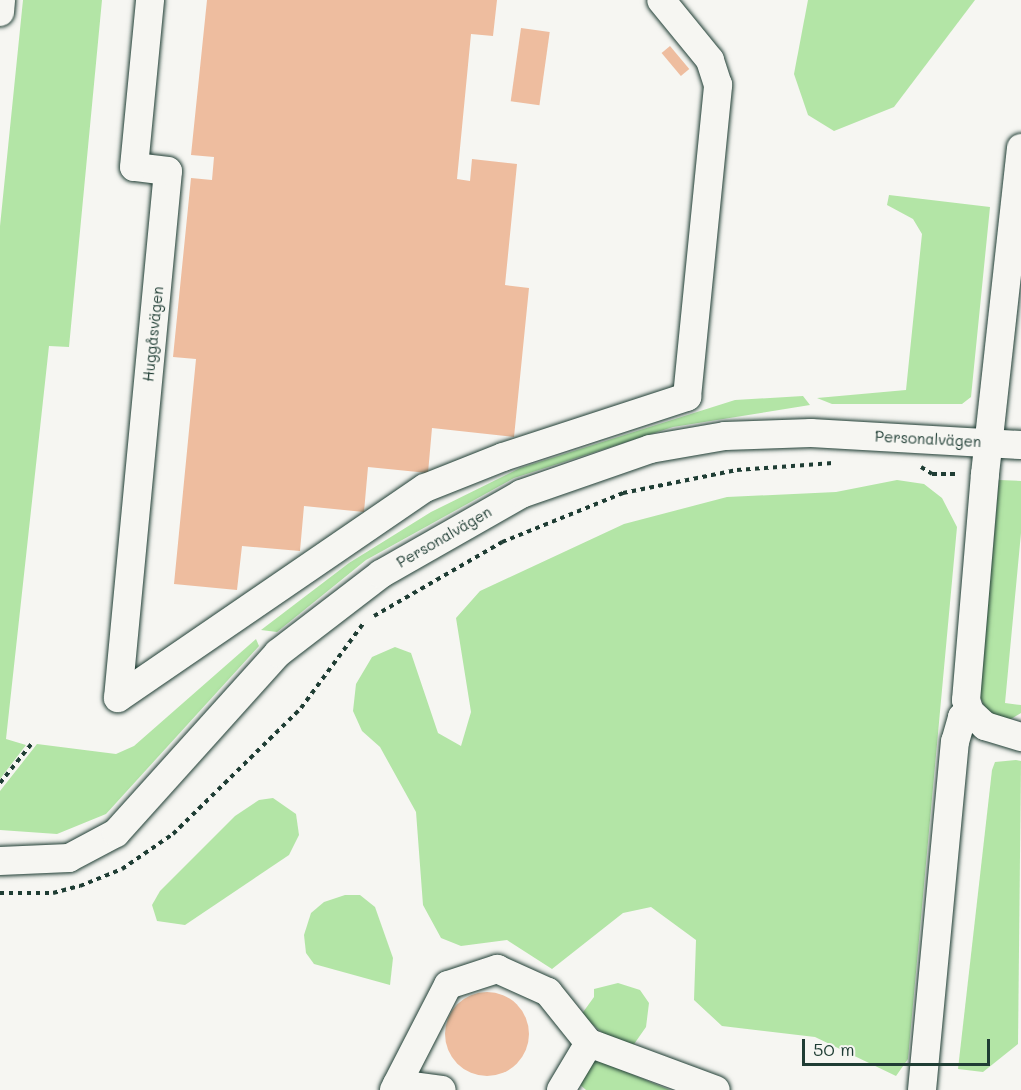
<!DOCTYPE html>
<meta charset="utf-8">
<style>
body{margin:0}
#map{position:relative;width:1021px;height:1090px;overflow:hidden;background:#f6f6f2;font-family:Mali,sans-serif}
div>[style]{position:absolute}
.green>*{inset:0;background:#b3e5a6}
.building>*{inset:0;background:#eebd9f;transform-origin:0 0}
.round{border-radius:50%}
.path>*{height:4px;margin-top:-2px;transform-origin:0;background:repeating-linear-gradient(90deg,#1f3d34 0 4.5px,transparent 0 9px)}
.roads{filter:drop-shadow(0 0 2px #1f3d34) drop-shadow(0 0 2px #1f3d34)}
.minor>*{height:28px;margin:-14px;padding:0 14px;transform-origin:14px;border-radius:14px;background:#f6f6f2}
span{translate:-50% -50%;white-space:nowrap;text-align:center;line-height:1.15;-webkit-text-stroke:4.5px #f6f6f2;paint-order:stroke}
.street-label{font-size:15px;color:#1f3d34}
.scale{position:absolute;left:802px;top:1039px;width:188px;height:27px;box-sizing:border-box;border:3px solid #1f3d34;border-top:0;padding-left:8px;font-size:18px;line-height:21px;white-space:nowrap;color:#1f3d34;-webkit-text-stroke:4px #f6f6f2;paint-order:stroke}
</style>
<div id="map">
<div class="green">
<div style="clip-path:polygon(23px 0,102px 0,69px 347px,49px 346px,6px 739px,26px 745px,0 779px,0 226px)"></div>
<div style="clip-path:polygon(808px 0,975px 0,894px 107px,834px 131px,808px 115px,794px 74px)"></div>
<div style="clip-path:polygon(889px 195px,990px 207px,971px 397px,962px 404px,832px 404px,817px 398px,906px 390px,922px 234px,913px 219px,887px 205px)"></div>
<div style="clip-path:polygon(803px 396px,810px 405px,673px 427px,514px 478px,366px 560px,277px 632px,261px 630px,349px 563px,431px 512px,520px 468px,735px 400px)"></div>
<div style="clip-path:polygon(897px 480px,924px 484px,942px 498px,957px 527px,908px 1059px,896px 1076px,815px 1037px,722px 1026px,694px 1000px,696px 940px,651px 907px,623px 913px,552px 969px,507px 940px,461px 946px,441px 938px,423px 905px,416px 812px,380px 747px,362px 731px,353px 711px,356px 684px,372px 657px,395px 647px,411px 653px,438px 733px,461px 746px,471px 712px,456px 618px,480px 591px,624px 524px,727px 497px,836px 492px)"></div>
<div style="clip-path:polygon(999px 480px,1021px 481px,1021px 533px,1005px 703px,1021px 705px,1021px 713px,1011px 719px,1000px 719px,985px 708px,980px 696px)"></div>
<div style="clip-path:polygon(256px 639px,259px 646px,106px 814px,57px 834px,0 830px,0 791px,37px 744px,116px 754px,134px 746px)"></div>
<div style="clip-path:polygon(1016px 760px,1021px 761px,1018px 1044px,983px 1072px,958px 1069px,992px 770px,995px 762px)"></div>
<div style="clip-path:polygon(273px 798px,296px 814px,299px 835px,289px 855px,185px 925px,157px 921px,152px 905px,160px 891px,235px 816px,259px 800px)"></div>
<div style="clip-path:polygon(345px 895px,360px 895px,375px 907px,393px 958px,390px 985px,314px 964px,306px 953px,304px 935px,311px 913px,324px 902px)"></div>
<div style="clip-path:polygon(618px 983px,640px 990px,649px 1003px,646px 1027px,632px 1047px,622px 1049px,581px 1015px,594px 997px,594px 989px)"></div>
<div style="clip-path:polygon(594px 1061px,602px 1062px,670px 1090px,586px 1090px,577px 1082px)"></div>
</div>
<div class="building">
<div style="clip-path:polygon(207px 0,497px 0,493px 36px,471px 34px,457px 179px,470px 181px,472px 159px,517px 164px,505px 285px,529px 288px,514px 437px,432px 428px,428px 473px,368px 467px,364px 512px,304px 506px,300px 551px,242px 546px,237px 590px,174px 584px,196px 359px,173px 357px,191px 178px,212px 180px,214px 157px,191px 155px)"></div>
<div style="left:521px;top:28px;width:29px;height:74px;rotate:8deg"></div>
<div style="left:670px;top:46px;width:30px;height:11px;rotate:50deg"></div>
<div class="round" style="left:445px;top:992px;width:84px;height:84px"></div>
</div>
<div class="path">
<div style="left:921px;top:467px;width:13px;rotate:32deg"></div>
<div style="left:932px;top:474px;width:27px"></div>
<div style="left:374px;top:616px;width:148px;rotate:-30deg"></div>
<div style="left:502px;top:542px;width:131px;rotate:-22deg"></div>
<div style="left:623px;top:493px;width:116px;rotate:-11.4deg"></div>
<div style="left:737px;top:470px;width:96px;rotate:-4.2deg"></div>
<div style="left:0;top:783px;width:53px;rotate:-51.2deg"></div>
<div style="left:0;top:893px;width:53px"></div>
<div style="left:53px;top:893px;width:28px;rotate:-15deg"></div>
<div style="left:80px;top:886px;width:45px;rotate:-22deg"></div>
<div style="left:122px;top:869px;width:62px;rotate:-34.5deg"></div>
<div style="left:173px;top:834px;width:180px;rotate:-44.5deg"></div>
<div style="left:301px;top:708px;width:104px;rotate:-53.6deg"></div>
</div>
<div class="roads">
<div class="minor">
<div style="left:0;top:12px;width:12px;rotate:-85deg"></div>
<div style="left:1021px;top:148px;width:328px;rotate:96.3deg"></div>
<div style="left:985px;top:474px;width:227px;rotate:94.8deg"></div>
<div style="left:966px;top:700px;width:13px;rotate:72deg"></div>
<div style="left:970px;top:712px;width:21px;rotate:43deg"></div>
<div style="left:985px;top:726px;width:38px;rotate:17deg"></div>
<div style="left:118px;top:698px;width:372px;rotate:-34.4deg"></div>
<div style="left:425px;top:488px;width:84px;rotate:-21.7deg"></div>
<div style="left:503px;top:457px;width:194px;rotate:-18.1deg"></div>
<div style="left:687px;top:397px;width:314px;rotate:-84.3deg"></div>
<div style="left:718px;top:85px;width:26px;rotate:-108deg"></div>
<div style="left:710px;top:60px;width:77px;rotate:-129.2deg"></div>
<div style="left:118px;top:698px;width:529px;rotate:-84.58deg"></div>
<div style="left:168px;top:171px;width:34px;rotate:-173deg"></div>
<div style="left:134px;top:167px;width:168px;rotate:-84.5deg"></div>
<div style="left:0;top:861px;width:69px;rotate:-2.5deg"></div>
<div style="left:69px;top:858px;width:53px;rotate:-28deg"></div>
<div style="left:116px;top:833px;width:242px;rotate:-48deg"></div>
<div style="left:278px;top:653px;width:130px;rotate:-37.5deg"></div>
<div style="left:381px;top:574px;width:161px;rotate:-29.7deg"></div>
<div style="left:521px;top:494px;width:137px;rotate:-19.2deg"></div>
<div style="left:650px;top:449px;width:76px;rotate:-9.8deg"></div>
<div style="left:725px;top:436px;width:86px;rotate:-2deg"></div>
<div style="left:811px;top:433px;width:210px;rotate:3.3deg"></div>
<div style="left:397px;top:1084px;width:45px;rotate:7.6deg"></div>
<div style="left:394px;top:1090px;width:118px;rotate:-62.8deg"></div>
<div style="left:448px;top:985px;width:52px;rotate:-18.1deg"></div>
<div style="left:497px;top:969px;width:56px;rotate:24.3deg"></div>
<div style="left:548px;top:992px;width:65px;rotate:51.2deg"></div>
<div style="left:589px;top:1043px;width:135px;rotate:20.3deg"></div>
<div style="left:561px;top:1090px;width:55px;rotate:-59.2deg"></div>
<div style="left:922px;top:1090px;width:350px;rotate:-84.6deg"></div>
<div style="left:955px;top:742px;width:26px;rotate:-74deg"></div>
<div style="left:962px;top:717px;width:9px;rotate:-32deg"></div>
</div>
</div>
<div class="street-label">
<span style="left:153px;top:334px;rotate:-84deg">Huggåsvägen</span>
<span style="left:928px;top:439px;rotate:3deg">Personalvägen</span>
<span style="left:444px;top:537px;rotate:-30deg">Personalvägen</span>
</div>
<div class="scale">50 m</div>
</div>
